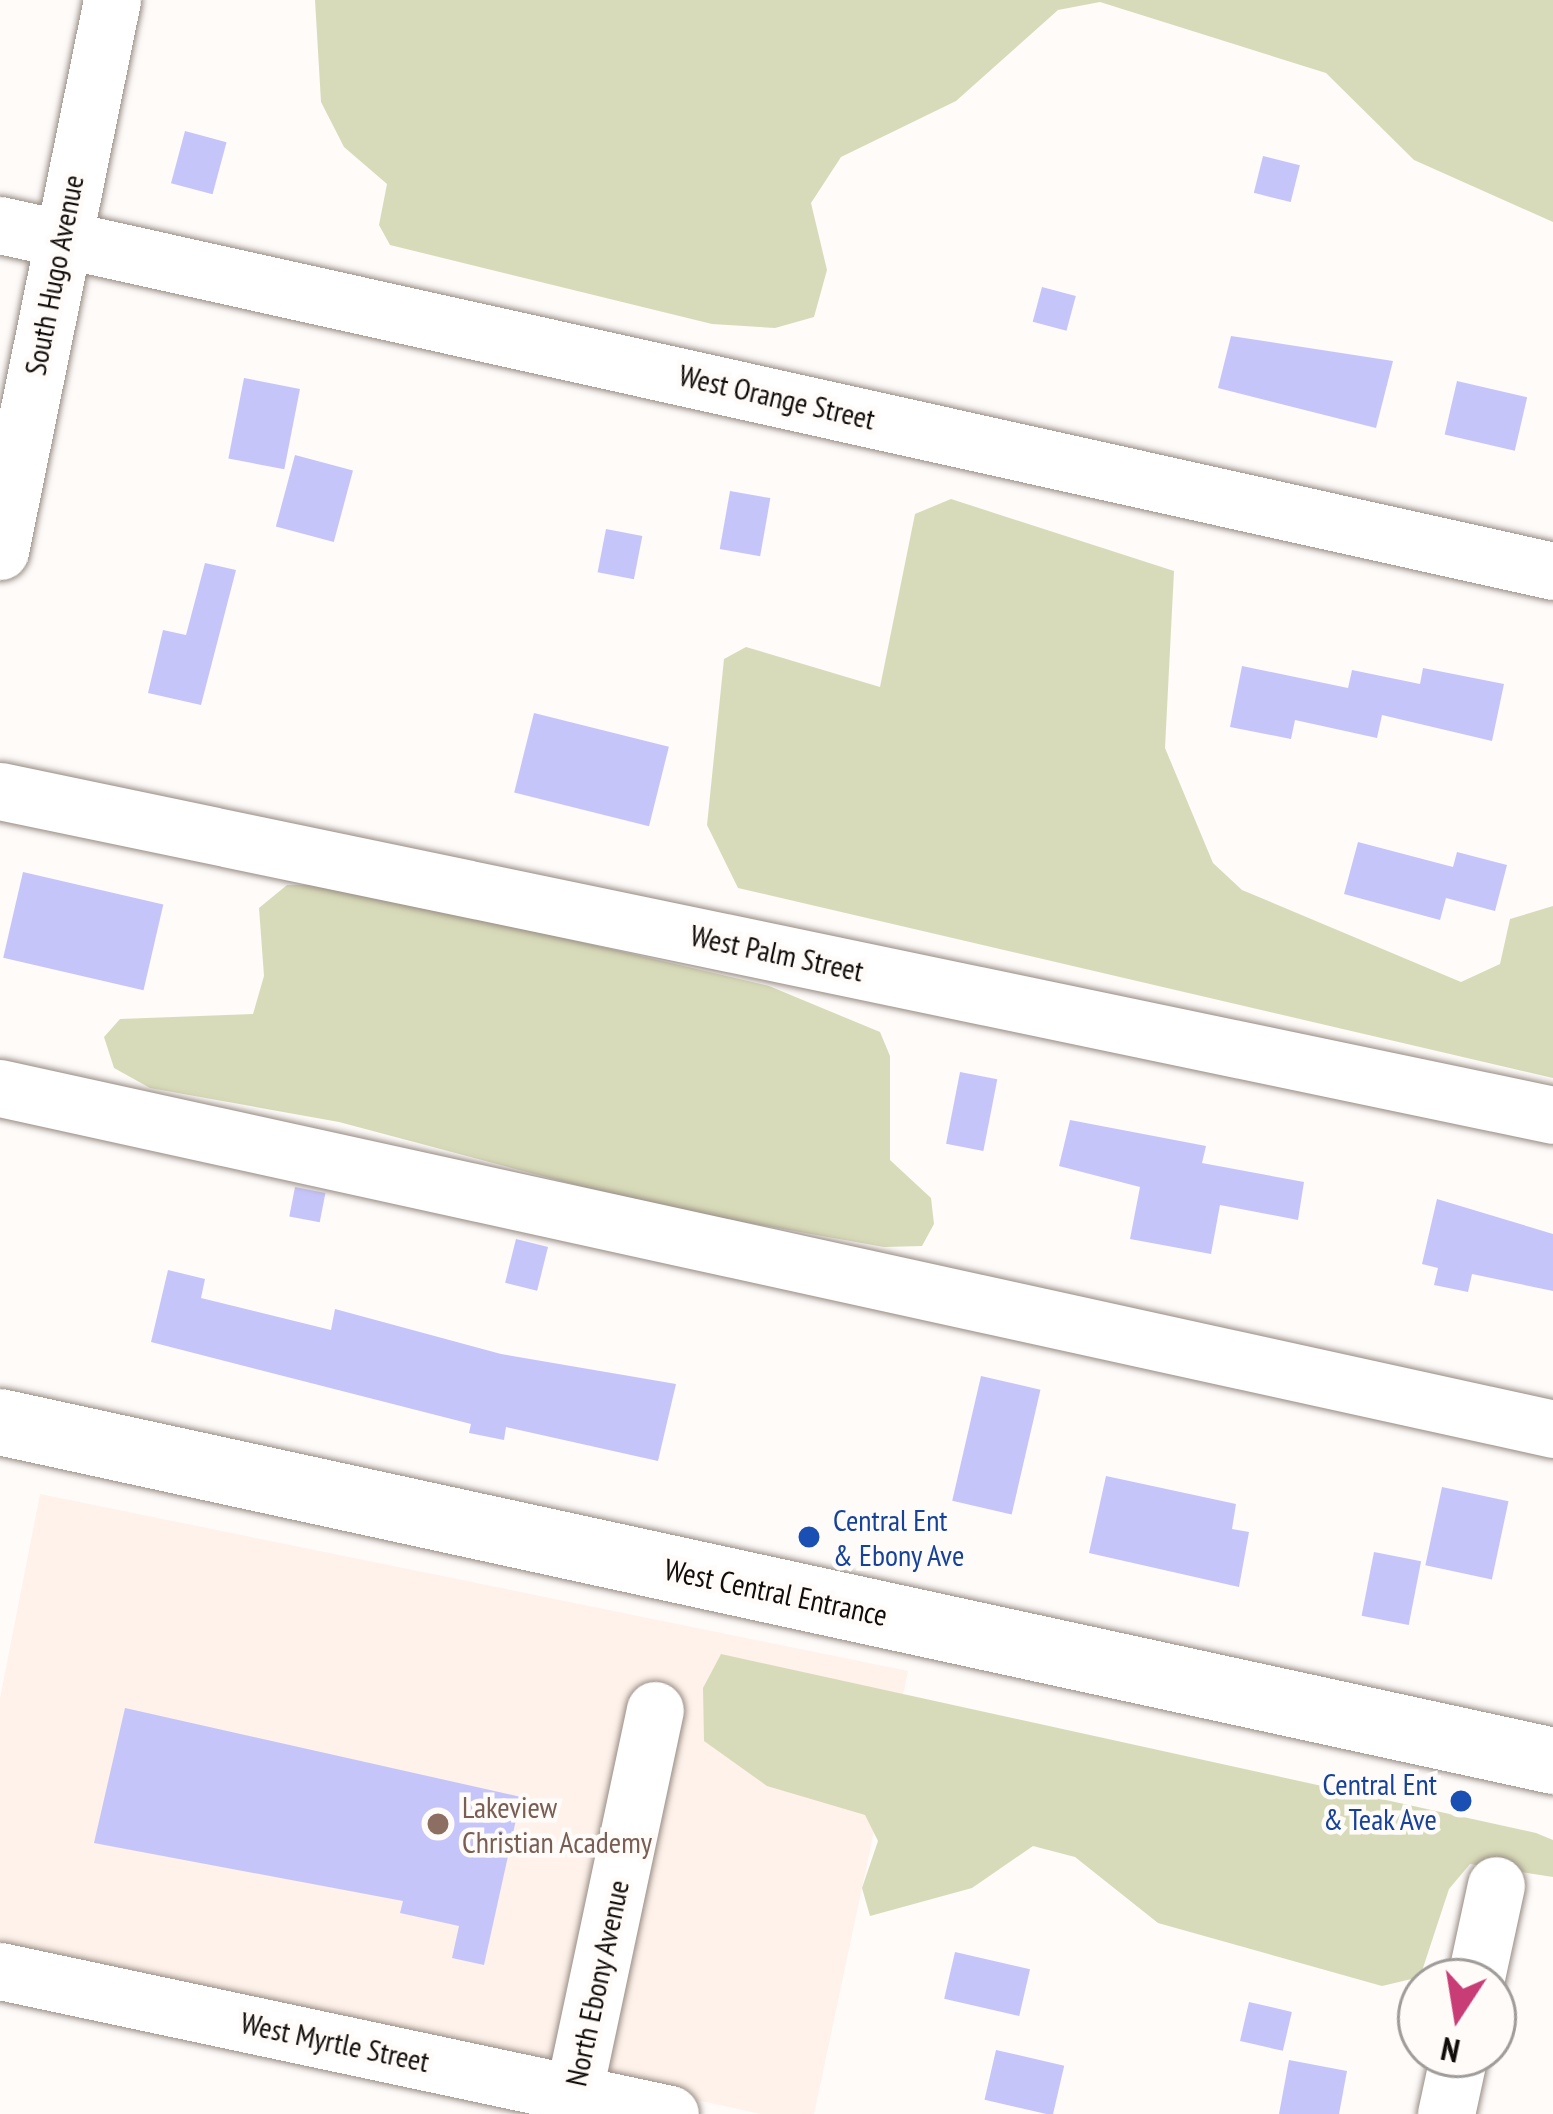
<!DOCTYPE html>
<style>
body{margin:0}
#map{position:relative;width:1553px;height:2114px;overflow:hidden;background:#fefbf9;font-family:"PT Sans Narrow",sans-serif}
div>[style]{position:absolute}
.built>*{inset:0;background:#fef2ea}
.green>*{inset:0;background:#d8dbb9}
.building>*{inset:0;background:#c6c5fa;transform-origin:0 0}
.roads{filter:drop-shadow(0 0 3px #978b83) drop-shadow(0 0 3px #978b83)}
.minor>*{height:57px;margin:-28.5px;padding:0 28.5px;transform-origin:28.5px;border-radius:28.5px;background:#fff}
.highway>*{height:66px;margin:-33px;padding:0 33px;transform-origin:33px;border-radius:33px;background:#fff}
.dots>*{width:33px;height:33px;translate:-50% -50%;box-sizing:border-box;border:6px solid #fefbf9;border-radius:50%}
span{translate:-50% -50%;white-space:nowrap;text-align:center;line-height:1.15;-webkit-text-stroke:9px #fefbf9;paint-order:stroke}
.street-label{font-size:30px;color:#110d0a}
.transit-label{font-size:30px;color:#164399}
.left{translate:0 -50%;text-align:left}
.right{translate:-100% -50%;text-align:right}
.education-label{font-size:30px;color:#785e54}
.north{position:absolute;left:1397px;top:1958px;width:120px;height:120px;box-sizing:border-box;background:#fefbf9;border:3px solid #9f9c99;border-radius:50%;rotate:192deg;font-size:33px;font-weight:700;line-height:48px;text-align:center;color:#110d0a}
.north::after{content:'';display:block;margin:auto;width:42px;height:54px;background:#c83d75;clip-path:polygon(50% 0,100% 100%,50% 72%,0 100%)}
</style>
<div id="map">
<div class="built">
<div style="clip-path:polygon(40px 1494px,908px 1671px,814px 2114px,761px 2114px,0 1949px,0 1699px)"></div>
</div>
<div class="green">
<div style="clip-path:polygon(315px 0,1553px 0,1553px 222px,1414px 160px,1326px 73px,1100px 2px,1058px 10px,956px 101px,841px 157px,811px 203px,827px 270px,814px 317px,775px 328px,712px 324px,390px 245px,379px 225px,387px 184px,344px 147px,321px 102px)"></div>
<div style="clip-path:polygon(951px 499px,1174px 571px,1165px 748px,1213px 863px,1242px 890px,1461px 982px,1500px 964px,1510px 919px,1553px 906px,1553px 1078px,738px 888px,707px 825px,724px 659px,746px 647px,880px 687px,915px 514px)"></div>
<div style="clip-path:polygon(287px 885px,337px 885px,769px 986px,880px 1032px,890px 1056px,890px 1160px,931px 1198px,934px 1224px,922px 1246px,884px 1247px,659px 1207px,339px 1122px,150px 1088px,114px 1068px,104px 1037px,120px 1019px,253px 1014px,264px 976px,259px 908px)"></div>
<div style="clip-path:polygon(721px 1654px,1536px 1833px,1553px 1840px,1553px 1877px,1470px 1864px,1449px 1889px,1420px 1977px,1382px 1986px,1158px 1923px,1075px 1857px,1033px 1846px,972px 1888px,870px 1916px,862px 1888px,878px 1841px,865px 1815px,767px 1786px,704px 1741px,703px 1688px)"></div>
</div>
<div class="building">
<div style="left:185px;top:131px;width:43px;height:54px;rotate:15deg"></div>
<div style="left:1263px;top:156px;width:38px;height:38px;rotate:14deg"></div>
<div style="left:1042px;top:287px;width:35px;height:36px;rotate:15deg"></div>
<div style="clip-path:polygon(1231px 336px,1393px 361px,1376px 428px,1218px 388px)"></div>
<div style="left:244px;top:378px;width:57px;height:82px;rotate:11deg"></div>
<div style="left:1457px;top:381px;width:72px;height:55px;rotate:13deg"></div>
<div style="left:295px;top:455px;width:60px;height:74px;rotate:15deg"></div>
<div style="left:730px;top:491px;width:41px;height:59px;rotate:10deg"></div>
<div style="left:606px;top:529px;width:37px;height:44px;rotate:11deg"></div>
<div style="clip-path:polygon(205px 563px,236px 570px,201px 705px,148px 693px,163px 630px,186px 635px)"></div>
<div style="clip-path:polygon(1242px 666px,1348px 688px,1352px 670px,1420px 684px,1423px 668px,1504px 684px,1492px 741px,1382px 715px,1377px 738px,1295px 720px,1291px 739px,1230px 727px)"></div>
<div style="left:534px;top:713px;width:139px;height:82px;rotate:14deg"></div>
<div style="clip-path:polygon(1358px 842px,1453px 867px,1457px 852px,1507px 865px,1495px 911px,1446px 898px,1440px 920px,1344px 894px)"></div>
<div style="left:23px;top:872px;width:144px;height:88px;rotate:13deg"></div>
<div style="left:960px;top:1072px;width:38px;height:73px;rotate:11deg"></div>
<div style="clip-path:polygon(1070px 1120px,1206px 1146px,1202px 1163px,1304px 1182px,1298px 1220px,1220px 1205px,1211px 1254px,1130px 1239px,1140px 1187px,1059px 1166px)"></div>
<div style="left:295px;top:1187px;width:31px;height:30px;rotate:11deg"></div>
<div style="clip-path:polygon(1437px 1199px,1553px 1234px,1553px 1291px,1472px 1274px,1468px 1292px,1434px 1285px,1438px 1268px,1422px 1264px)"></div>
<div style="left:516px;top:1239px;width:33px;height:45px;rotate:14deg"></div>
<div style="clip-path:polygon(168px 1270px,205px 1279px,201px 1298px,331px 1330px,335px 1309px,501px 1354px,676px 1384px,658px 1461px,506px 1427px,504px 1440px,469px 1433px,471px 1424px,151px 1342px)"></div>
<div style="left:981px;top:1376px;width:61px;height:128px;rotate:13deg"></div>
<div style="clip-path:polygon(1106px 1476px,1236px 1504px,1232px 1529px,1249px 1532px,1239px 1587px,1089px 1553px)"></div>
<div style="left:1442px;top:1487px;width:68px;height:80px;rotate:12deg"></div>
<div style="left:1374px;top:1552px;width:48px;height:65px;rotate:11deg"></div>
<div style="clip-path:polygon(125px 1708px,521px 1797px,484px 1965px,452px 1958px,459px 1926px,400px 1913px,403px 1901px,94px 1843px)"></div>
<div style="left:955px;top:1952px;width:77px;height:48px;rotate:13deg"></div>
<div style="left:1249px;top:2002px;width:44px;height:40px;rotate:13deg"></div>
<div style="left:996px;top:2050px;width:70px;height:51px;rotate:13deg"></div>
<div style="clip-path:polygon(1289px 2060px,1347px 2071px,1339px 2114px,1279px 2114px)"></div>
</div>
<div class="roads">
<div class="minor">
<div style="left:0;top:225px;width:1591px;rotate:12.56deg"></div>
<div style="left:0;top:551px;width:562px;rotate:-78.51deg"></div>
<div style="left:0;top:791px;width:1586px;rotate:11.78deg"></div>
<div style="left:0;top:1088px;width:1590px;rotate:12.38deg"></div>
<div style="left:0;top:1971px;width:685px;rotate:12.05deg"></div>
<div style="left:1475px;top:1982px;width:99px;rotate:-77.8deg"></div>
<div style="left:569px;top:2114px;width:413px;rotate:-78deg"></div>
<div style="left:1446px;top:2114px;width:61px;rotate:-77.8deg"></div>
</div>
<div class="highway">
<div style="left:0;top:1422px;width:1590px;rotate:12.31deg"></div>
</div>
</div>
<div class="dots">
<div style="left:809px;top:1537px;background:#1a4fb4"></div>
<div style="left:1461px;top:1801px;background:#1a4fb4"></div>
<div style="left:438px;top:1824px;background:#8d6e63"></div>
</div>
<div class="street-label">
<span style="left:54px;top:275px;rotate:-79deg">South Hugo Avenue</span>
<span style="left:777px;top:397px;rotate:13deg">West Orange Street</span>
<span style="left:777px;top:953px;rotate:12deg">West Palm Street</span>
<span style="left:776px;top:1592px;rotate:12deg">West Central Entrance</span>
<span style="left:597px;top:1983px;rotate:-78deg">North Ebony Avenue</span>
<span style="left:335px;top:2042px;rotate:12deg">West Myrtle Street</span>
</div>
<div class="transit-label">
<span class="left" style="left:833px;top:1537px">Central Ent<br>&amp; Ebony Ave</span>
<span class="right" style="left:1437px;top:1801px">Central Ent<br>&amp; Teak Ave</span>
</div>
<div class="education-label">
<span class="left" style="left:462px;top:1824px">Lakeview<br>Christian Academy</span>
</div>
<div class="north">N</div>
</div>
